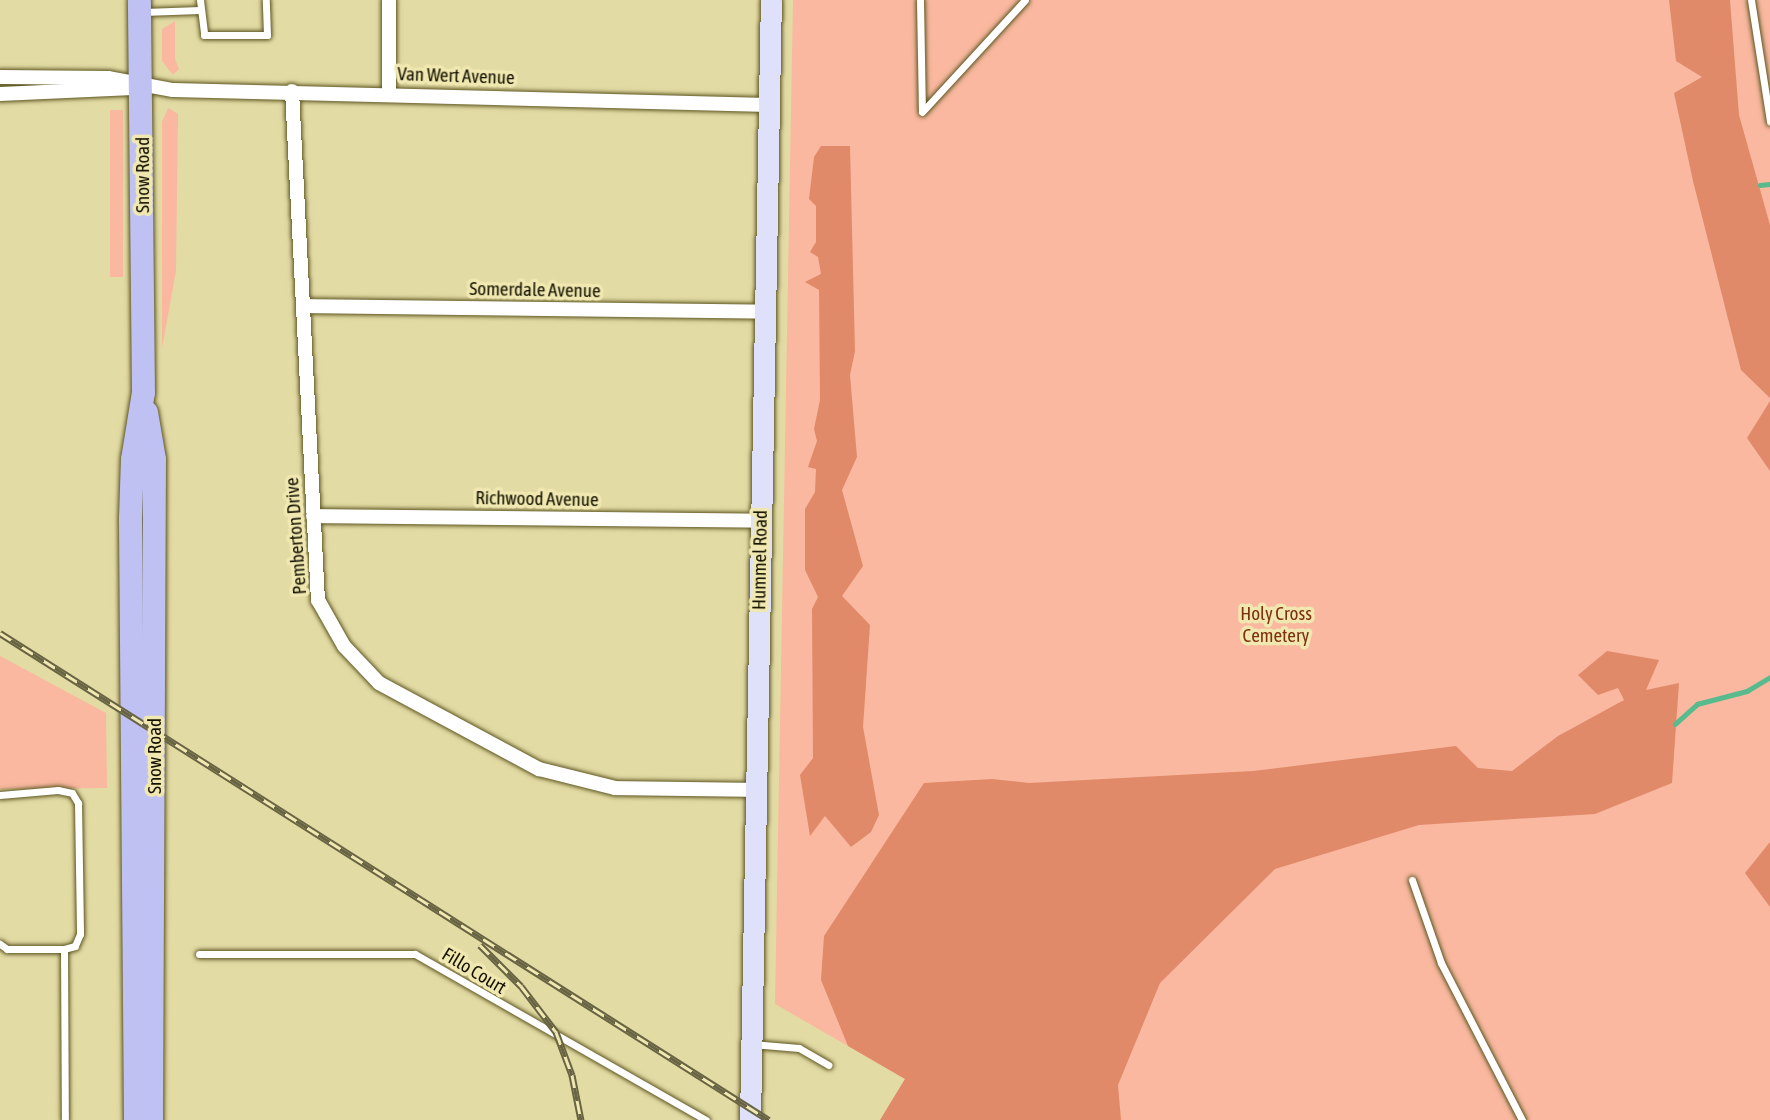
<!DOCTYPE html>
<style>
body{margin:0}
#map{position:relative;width:1770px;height:1120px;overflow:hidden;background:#e3dba4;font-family:"Asap Condensed",sans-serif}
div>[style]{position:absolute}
.green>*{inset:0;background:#f9b89f;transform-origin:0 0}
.forest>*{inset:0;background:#e18a69}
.stream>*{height:4.5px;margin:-2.25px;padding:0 2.25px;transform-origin:2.25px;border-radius:2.25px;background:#58bb8d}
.roads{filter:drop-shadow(0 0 2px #5d5621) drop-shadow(0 0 2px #5d5621)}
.lane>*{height:7px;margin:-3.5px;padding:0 3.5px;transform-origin:3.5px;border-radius:3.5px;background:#fff}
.street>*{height:14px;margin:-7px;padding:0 7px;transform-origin:7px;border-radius:7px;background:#fff}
.secondary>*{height:21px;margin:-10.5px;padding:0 10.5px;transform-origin:10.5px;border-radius:10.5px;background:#dfe0f9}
.primary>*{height:23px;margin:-11.5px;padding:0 11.5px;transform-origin:11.5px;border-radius:11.5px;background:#bfc1f3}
.rail>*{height:7px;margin-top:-3.5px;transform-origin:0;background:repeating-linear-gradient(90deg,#f0e8b0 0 13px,#686342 0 26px);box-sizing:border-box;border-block:2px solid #686342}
span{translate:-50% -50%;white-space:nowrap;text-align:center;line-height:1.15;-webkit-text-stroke:7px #f0e8b0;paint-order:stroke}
.street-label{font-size:19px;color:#141100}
.park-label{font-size:19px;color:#7e300d}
</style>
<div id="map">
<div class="green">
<div style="clip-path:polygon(793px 0,1770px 0,1770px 1120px,880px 1120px,905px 1079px,775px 1004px)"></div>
<div style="clip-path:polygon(175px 21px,175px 59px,179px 69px,173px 75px,162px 61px,162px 29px)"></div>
<div style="clip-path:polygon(168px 108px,178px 114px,176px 271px,162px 348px,162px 122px)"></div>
<div style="left:123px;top:110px;width:167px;height:13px;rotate:90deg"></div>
<div style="clip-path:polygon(0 656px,106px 713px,107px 788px,0 789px)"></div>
</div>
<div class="forest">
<div style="clip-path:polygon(1669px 0,1730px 0,1739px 115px,1770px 225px,1770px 398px,1741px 370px,1693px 181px,1674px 93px,1702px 77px,1676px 61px)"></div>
<div style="clip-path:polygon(821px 146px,850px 146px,855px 351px,850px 375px,857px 457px,842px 490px,863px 566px,842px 596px,870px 625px,863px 727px,879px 815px,871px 832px,851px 847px,825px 816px,810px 836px,800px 775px,813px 758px,812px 609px,818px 597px,805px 570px,805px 509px,815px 492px,816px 469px,808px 467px,817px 441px,814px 429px,820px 400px,819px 290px,805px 282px,821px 274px,818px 257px,810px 252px,816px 242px,816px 206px,809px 199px,814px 157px)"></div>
<div style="clip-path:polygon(1770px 401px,1770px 471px,1747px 438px)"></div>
<div style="clip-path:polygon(1607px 651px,1659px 660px,1646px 690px,1679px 683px,1672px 783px,1595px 814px,1419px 825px,1275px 869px,1160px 983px,1118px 1085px,1121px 1120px,880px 1120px,905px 1079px,848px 1046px,821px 980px,824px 936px,924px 783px,992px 779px,1029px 783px,1253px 771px,1456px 746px,1478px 768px,1512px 771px,1558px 736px,1624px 700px,1618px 688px,1598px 695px,1578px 675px)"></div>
<div style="clip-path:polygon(1770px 842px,1770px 907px,1745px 873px)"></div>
</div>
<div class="stream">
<div style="left:1760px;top:185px;width:10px;rotate:-6deg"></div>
<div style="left:1675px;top:724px;width:30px;rotate:-42deg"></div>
<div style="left:1697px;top:704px;width:52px;rotate:-14.6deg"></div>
<div style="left:1747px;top:691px;width:27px;rotate:-31deg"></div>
</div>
<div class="roads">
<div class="lane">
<div style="left:200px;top:0;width:35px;rotate:83deg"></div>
<div style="left:204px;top:35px;width:63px"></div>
<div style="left:267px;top:35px;width:35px;rotate:-92deg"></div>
<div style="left:920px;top:0;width:111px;rotate:89deg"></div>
<div style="left:1751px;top:0;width:123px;rotate:81.1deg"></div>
<div style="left:143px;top:12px;width:57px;rotate:-2deg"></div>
<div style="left:922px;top:112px;width:152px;rotate:-47.4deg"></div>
<div style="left:0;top:795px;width:58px;rotate:-4.9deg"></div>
<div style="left:58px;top:790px;width:14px;rotate:12deg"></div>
<div style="left:72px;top:793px;width:12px;rotate:59deg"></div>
<div style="left:78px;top:803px;width:131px;rotate:89.1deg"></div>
<div style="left:80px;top:934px;width:13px;rotate:113deg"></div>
<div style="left:75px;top:946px;width:11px;rotate:165deg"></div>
<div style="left:64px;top:949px;width:57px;rotate:180deg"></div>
<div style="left:7px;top:949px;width:9px;rotate:-144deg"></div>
<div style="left:1412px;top:880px;width:88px;rotate:70.7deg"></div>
<div style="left:1441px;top:963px;width:177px;rotate:62.7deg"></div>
<div style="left:64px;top:949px;width:171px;rotate:89.7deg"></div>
<div style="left:199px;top:954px;width:216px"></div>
<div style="left:415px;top:954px;width:335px;rotate:29.7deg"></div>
<div style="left:752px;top:1044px;width:47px;rotate:4.9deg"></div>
<div style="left:799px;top:1048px;width:34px;rotate:30deg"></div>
</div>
<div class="street">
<div style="left:0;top:77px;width:108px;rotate:0.5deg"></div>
<div style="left:108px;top:78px;width:66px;rotate:10.5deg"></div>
<div style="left:173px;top:90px;width:596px;rotate:1.44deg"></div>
<div style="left:292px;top:91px;width:510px;rotate:87.08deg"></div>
<div style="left:318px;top:600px;width:53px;rotate:60.5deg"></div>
<div style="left:344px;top:646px;width:51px;rotate:46.6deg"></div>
<div style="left:379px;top:683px;width:182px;rotate:28.3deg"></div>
<div style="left:539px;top:769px;width:78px;rotate:14deg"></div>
<div style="left:615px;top:788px;width:142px;rotate:0.8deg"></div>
<div style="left:0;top:94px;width:133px;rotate:-2.6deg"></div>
<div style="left:389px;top:94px;width:94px;rotate:-90deg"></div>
<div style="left:305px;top:306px;width:461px;rotate:0.7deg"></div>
<div style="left:313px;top:516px;width:448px;rotate:0.6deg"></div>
</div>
<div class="secondary">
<div style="left:750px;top:1120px;width:1120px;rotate:-88.93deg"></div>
</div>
<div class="primary">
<div style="left:146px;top:412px;width:48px;rotate:80.3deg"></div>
<div style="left:154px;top:459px;width:661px;rotate:90.26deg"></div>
<div style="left:135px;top:1120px;width:602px;rotate:-90.48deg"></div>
<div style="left:130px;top:518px;width:59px;rotate:-88.1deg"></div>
<div style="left:132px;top:459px;width:68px;rotate:-80.7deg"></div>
<div style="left:143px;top:392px;width:392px;rotate:-90.6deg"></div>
</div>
</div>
<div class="rail">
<div style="left:0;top:633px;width:910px;rotate:32.35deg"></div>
<div style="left:480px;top:945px;width:58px;rotate:45deg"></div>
<div style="left:521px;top:986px;width:58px;rotate:52.7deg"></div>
<div style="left:556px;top:1032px;width:46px;rotate:69.6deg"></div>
<div style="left:572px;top:1075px;width:46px;rotate:78.7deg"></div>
</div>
<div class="street-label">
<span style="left:456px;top:76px;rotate:2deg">Van Wert Avenue</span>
<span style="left:143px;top:175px;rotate:-90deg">Snow Road</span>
<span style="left:535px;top:290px;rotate:1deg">Somerdale Avenue</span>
<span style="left:537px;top:499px;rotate:1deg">Richwood Avenue</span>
<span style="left:296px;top:536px;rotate:-94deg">Pemberton Drive</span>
<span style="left:760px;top:560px;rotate:-89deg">Hummel Road</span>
<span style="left:155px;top:756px;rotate:-90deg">Snow Road</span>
<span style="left:474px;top:971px;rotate:31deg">Fillo Court</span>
</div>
<div class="park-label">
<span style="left:1276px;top:625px">Holy Cross<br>Cemetery</span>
</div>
</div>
